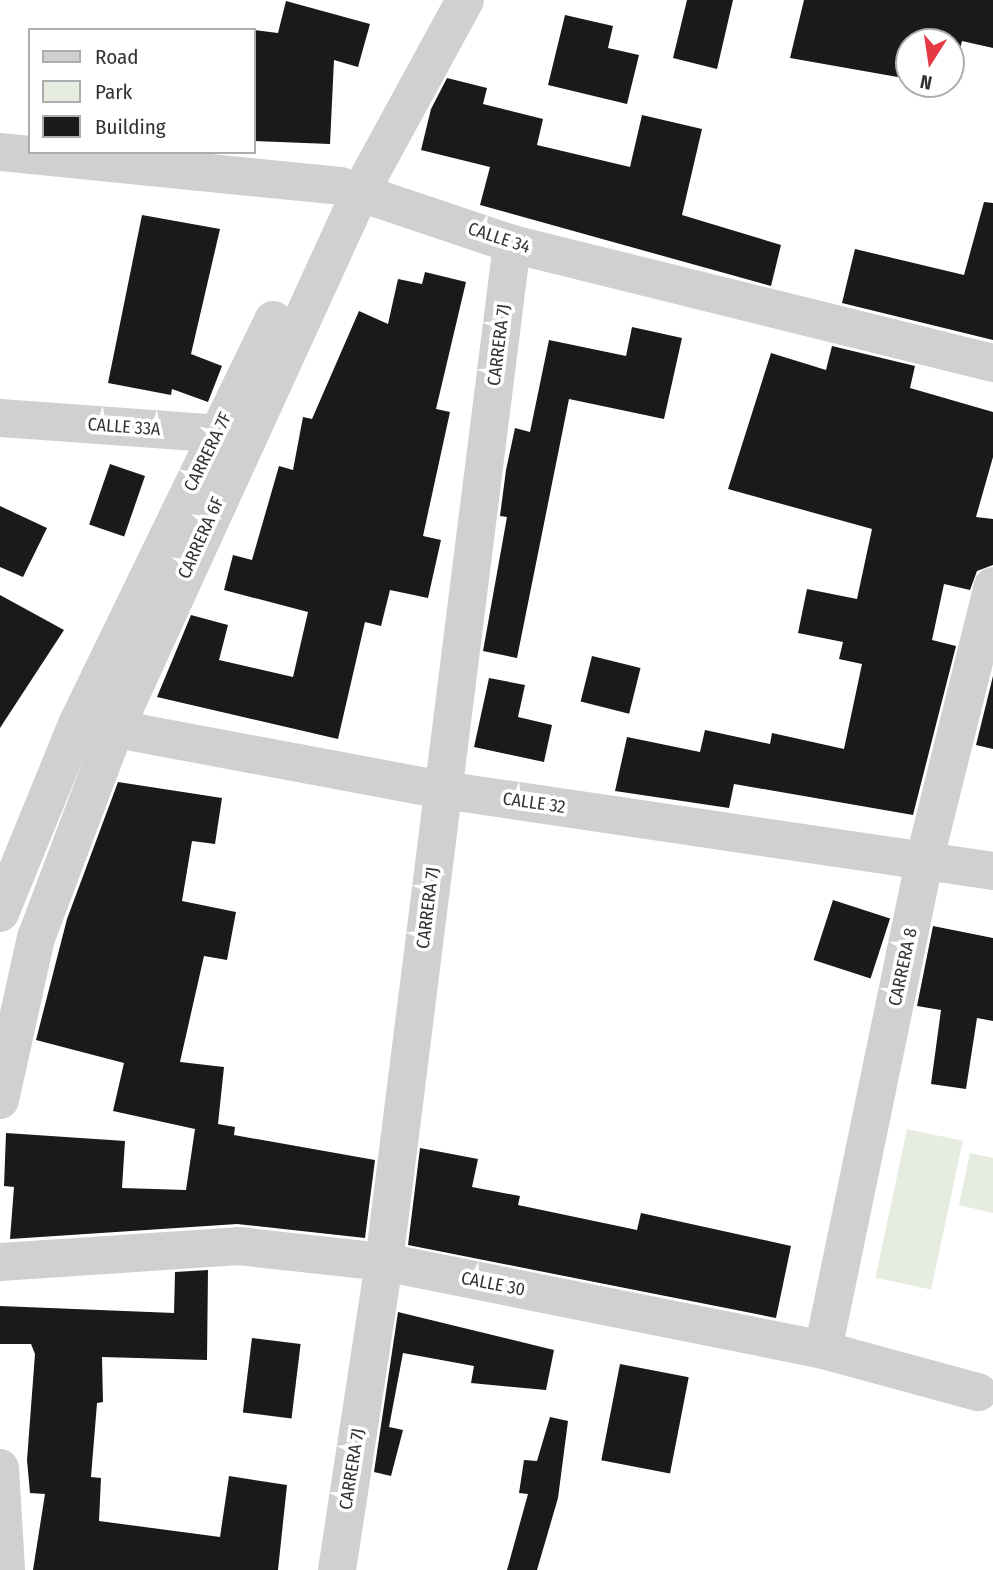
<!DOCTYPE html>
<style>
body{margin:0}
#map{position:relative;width:993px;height:1570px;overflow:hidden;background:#fff;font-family:"Fira Sans Condensed",sans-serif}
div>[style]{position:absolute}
.green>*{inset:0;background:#e6ecdf;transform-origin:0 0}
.building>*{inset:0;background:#1a1a1a;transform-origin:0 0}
.minor>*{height:38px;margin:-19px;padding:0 19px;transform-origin:19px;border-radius:19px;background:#d0d0d0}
span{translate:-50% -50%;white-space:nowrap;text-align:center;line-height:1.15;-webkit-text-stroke:7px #fff;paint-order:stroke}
.street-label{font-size:18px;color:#333}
.legend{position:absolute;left:28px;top:28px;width:228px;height:126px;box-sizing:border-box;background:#fff;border:2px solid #adadad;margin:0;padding:9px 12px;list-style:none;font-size:21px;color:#333}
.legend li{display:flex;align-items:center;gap:14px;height:35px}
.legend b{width:35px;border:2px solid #adadad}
.north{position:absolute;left:895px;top:28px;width:70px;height:70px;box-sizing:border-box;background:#fff;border:2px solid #adadad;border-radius:50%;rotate:192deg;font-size:19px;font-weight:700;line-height:28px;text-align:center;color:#333}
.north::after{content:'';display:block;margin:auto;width:24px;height:32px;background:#e63946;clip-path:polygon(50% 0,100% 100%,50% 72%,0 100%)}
</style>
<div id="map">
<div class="green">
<div style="left:907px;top:1129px;width:57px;height:152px;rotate:12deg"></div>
<div style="clip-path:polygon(970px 1153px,993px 1158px,993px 1213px,959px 1205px)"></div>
</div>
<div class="building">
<div style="clip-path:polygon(687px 0,733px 0,717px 69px,673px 58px)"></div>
<div style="clip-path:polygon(804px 0,993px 0,993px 48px,962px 41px,950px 88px,931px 84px,951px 84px,951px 42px,909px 42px,909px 79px,790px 58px)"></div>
<div style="clip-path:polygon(286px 1px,370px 24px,358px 67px,334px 60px,330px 144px,254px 141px,254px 30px,278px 33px)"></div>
<div style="clip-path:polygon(565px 15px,613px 26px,608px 48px,639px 55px,627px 104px,548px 85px)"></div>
<div style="clip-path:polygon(447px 78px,487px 88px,483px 104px,543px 119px,537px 145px,630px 167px,642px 115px,702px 129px,682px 215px,781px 245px,771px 286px,480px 205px,490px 167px,421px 150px,431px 109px)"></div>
<div style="clip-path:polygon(984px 202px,993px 203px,993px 340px,842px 303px,855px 249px,964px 275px)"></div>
<div style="clip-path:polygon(142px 215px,220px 229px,191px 354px,222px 366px,208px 402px,172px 389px,171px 395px,108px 383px)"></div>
<div style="clip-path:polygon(425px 272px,466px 282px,436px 409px,450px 412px,423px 536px,441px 540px,428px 598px,390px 590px,381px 626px,365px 622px,338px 739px,157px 697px,191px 615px,228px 625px,219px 660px,293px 677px,308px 612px,224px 590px,233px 555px,252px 560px,279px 466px,293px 470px,303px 417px,312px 419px,359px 311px,388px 324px,398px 279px,422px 284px)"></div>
<div style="clip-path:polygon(632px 327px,682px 338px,664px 419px,569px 399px,517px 658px,483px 651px,507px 517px,500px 516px,506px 470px,515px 428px,530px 432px,549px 340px,626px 356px)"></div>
<div style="clip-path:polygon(832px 346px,915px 366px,910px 388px,993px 412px,993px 457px,976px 517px,993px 519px,993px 565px,977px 571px,970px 590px,944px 584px,932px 640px,956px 646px,913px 815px,734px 784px,729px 808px,615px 791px,627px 737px,700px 752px,705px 730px,770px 744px,772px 733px,844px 749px,862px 664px,839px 659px,843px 642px,798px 633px,807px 589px,857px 599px,872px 529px,728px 489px,771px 353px,826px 370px)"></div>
<div style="left:110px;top:464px;width:37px;height:64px;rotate:19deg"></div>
<div style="clip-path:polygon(0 506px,47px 528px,23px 577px,0 567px)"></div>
<div style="clip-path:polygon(0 595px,64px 630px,0 728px)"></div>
<div style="left:592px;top:656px;width:50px;height:47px;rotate:14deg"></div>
<div style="clip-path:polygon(993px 676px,993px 749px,976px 745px)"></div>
<div style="clip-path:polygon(489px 678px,525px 685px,518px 717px,552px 725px,544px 762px,474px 747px)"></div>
<div style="clip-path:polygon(118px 782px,222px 798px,215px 844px,192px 841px,182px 901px,236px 912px,227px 960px,204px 956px,180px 1062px,224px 1067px,218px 1124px,235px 1127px,234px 1135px,375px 1160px,365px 1238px,237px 1224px,10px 1239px,14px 1187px,4px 1186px,6px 1133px,125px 1141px,122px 1188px,186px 1190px,195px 1129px,113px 1111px,124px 1063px,36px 1040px,67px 919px)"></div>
<div style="left:833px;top:900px;width:60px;height:63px;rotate:18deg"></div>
<div style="clip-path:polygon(933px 926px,993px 938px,993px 1021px,977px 1018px,966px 1089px,931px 1084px,941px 1010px,917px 1006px)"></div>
<div style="clip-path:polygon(420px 1148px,478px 1159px,472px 1187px,520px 1196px,518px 1205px,637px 1230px,641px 1213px,791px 1246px,776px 1318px,408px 1245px)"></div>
<div style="clip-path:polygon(208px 1270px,207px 1360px,102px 1357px,103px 1402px,97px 1403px,91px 1477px,101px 1478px,99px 1521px,220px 1537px,229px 1476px,287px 1485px,278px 1570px,33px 1570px,45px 1494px,30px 1493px,27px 1460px,35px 1354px,31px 1344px,0 1344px,0 1306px,174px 1313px,175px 1272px)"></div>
<div style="clip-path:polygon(398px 1312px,554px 1350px,546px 1390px,471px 1383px,474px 1366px,403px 1353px,389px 1427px,403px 1430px,391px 1476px,374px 1472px)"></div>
<div style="left:252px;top:1338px;width:49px;height:75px;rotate:7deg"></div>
<div style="left:620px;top:1364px;width:70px;height:98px;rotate:11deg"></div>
<div style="clip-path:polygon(550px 1417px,568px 1421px,558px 1498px,537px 1570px,507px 1570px,528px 1494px,519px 1493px,524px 1460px,537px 1461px)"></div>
</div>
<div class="minor">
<div style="left:0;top:152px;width:342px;rotate:5.7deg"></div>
<div style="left:340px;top:186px;width:182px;rotate:18.6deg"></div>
<div style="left:512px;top:244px;width:496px;rotate:13.9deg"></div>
<div style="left:0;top:418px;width:239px;rotate:4.1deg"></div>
<div style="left:90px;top:724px;width:359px;rotate:10.6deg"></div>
<div style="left:443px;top:790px;width:556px;rotate:8.38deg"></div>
<div style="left:0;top:913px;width:206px;rotate:-67.8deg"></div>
<div style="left:78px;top:722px;width:447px;rotate:-64.1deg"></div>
<div style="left:0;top:1100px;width:166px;rotate:-77.5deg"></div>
<div style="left:36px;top:938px;width:223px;rotate:-69.3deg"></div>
<div style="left:115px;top:729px;width:592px;rotate:-65.43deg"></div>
<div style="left:361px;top:191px;width:217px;rotate:-61.4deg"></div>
<div style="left:0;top:1262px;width:239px;rotate:-3.8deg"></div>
<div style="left:238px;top:1246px;width:147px;rotate:6.3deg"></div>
<div style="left:384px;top:1262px;width:448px;rotate:11.3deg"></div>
<div style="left:823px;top:1350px;width:161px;rotate:15.2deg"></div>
<div style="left:823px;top:1350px;width:502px;rotate:-78.29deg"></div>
<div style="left:925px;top:858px;width:280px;rotate:-76deg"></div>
<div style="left:0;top:1468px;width:102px;rotate:86.6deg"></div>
<div style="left:337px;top:1570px;width:312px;rotate:-81.3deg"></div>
<div style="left:384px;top:1262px;width:1026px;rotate:-82.83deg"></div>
</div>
<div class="street-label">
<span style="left:499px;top:238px;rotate:18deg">CALLE 34</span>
<span style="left:499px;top:345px;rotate:-83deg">CARRERA 7J</span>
<span style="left:124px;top:427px;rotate:4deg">CALLE 33A</span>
<span style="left:208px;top:452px;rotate:-64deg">CARRERA 7F</span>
<span style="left:201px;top:538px;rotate:-66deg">CARRERA 6F</span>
<span style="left:534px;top:803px;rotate:8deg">CALLE 32</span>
<span style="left:428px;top:908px;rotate:-83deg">CARRERA 7J</span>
<span style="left:903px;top:967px;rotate:-78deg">CARRERA 8</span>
<span style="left:493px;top:1284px;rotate:11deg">CALLE 30</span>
<span style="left:352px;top:1469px;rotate:-81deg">CARRERA 7J</span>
</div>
<ul class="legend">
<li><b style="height:9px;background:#d0d0d0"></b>Road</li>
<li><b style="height:19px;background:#e6ecdf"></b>Park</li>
<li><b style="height:19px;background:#1a1a1a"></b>Building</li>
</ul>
<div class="north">N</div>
</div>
